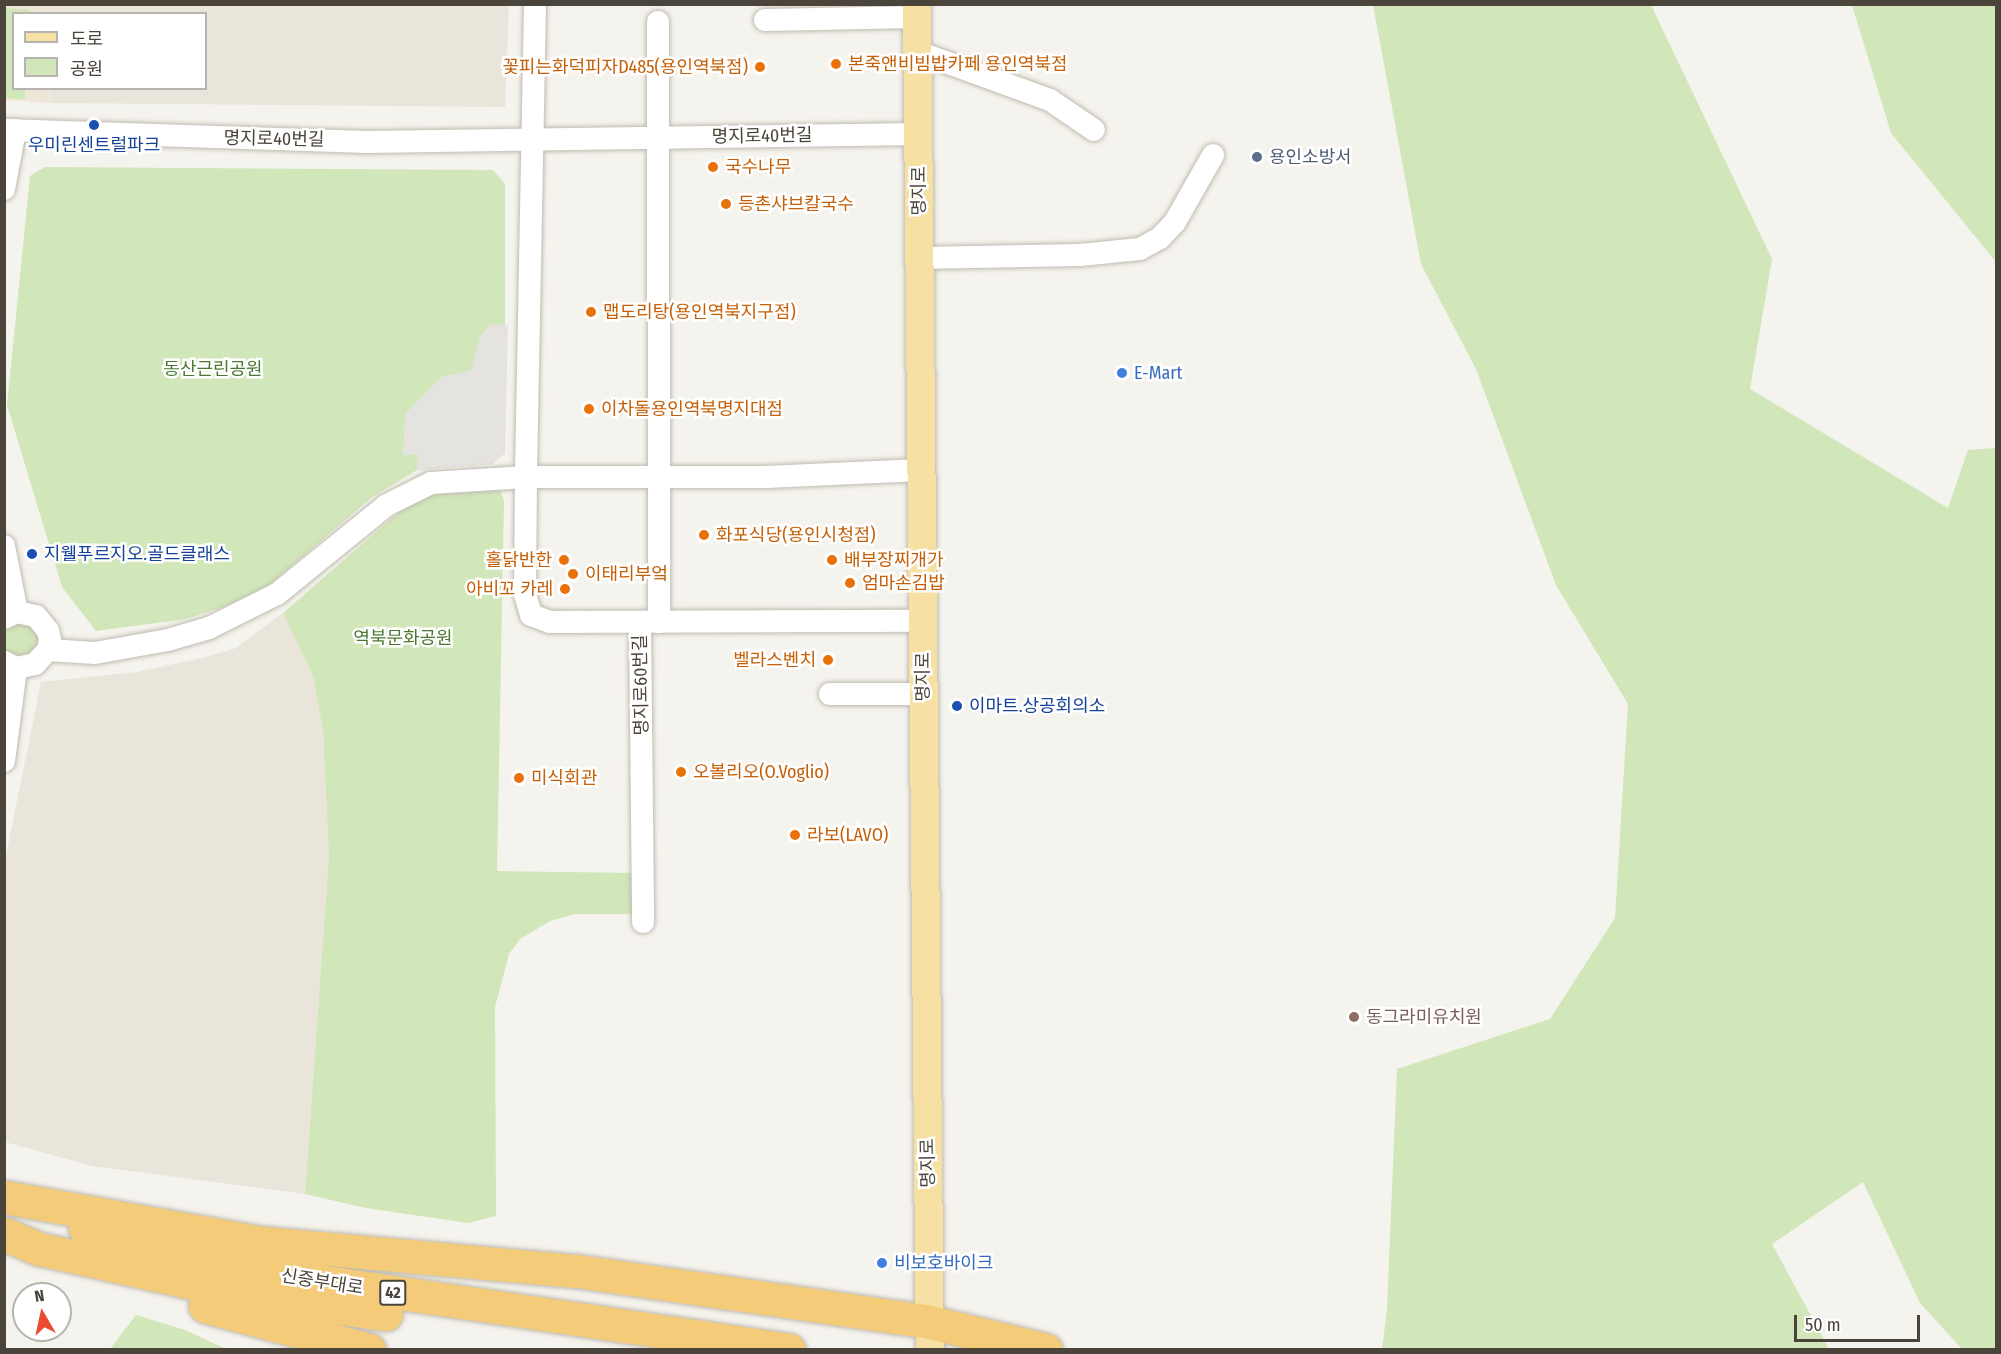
<!DOCTYPE html>
<meta charset="utf-8">
<style>
body{margin:0}
#map{position:relative;width:2001px;height:1354px;overflow:hidden;background:#f5f3ed;font-family:"Fira Sans Condensed","Noto Sans KR",sans-serif}
div>[style]{position:absolute}
.residential>*{inset:0;background:#e9e5db}
.education>*{inset:0;background:#ede7d8}
.green>*{inset:0;background:#d1e6b9}
.round{border-radius:50%}
.parking>*{inset:0;background:#e5e3e0}
.roads{filter:drop-shadow(0 0 2px #c0bbb0) drop-shadow(0 0 2px #c0bbb0)}
.minor>*{height:22px;margin:-11px;padding:0 11px;transform-origin:11px;border-radius:11px;background:#fff}
.major>*{height:28px;margin:-14px;padding:0 14px;transform-origin:14px;border-radius:14px;background:#f7e0a4}
.highway>*{height:33px;margin:-16.5px;padding:0 16.5px;transform-origin:16.5px;border-radius:16.5px;background:#f4cc79}
.dots>*{width:16px;height:16px;translate:-50% -50%;box-sizing:border-box;border:3px solid #fff;border-radius:50%}
span{translate:-50% -50%;white-space:nowrap;text-align:center;line-height:1.15;-webkit-text-stroke:5px #fff;paint-order:stroke}
.shield-label span{padding:2px 4px;background:#fff;border:2px solid;border-radius:4px;-webkit-text-stroke-width:0}
.shield-label{font-size:16px;color:#4a443a;font-weight:700}
.food-label{font-size:18px;color:#c56008}
.left{translate:0 -50%;text-align:left}
.right{translate:-100% -50%;text-align:right}
.street-label{font-size:18px;color:#4a443a}
.transit-label{font-size:18px;color:#164399}
.service-label{font-size:18px;color:#4e5e75}
.park-label{font-size:18px;color:#4b7831}
.shop-label{font-size:18px;color:#366cbe}
.education-label{font-size:18px;color:#785e54}
.frame{position:absolute;inset:0;border:6px solid #4a443a;pointer-events:none}
.legend{position:absolute;left:12px;top:12px;width:195px;height:78px;box-sizing:border-box;background:#fff;border:2px solid #b7b4b0;margin:0;padding:8px 10px;list-style:none;font-size:18px;color:#4a443a}
.legend li{display:flex;align-items:center;gap:12px;height:30px}
.legend b{width:30px;border:2px solid #b7b4b0}
.north{position:absolute;left:12px;top:1282px;width:60px;height:60px;box-sizing:border-box;background:#fff;border:2px solid #b7b4b0;border-radius:50%;rotate:351deg;font-size:16px;font-weight:700;line-height:24px;text-align:center;color:#4a443a}
.north::after{content:'';display:block;margin:auto;width:21px;height:27px;background:#ea4c2f;clip-path:polygon(50% 0,100% 100%,50% 72%,0 100%)}
.scale{position:absolute;left:1794px;top:1315px;width:126px;height:27px;box-sizing:border-box;border:3px solid #4a443a;border-top:0;padding-left:8px;font-size:18px;line-height:21px;white-space:nowrap;color:#4a443a;-webkit-text-stroke:4px #fff;paint-order:stroke}
</style>
<div id="map">
<div class="residential">
<div style="clip-path:polygon(58px 5px,509px 5px,505px 107px,50px 103px,51px 89px,206px 88px,206px 14px,57px 13px)"></div>
<div style="clip-path:polygon(283px 613px,313px 676px,323px 731px,329px 856px,305px 1194px,92px 1166px,5px 1142px,5px 861px,41px 682px,137px 672px,206px 657px,236px 648px)"></div>
</div>
<div class="education">
<div style="clip-path:polygon(4px 5px,58px 5px,57px 13px,14px 14px,14px 88px,51px 89px,50px 103px,5px 100px)"></div>
</div>
<div class="green">
<div style="clip-path:polygon(1373px 5px,1651px 5px,1772px 259px,1750px 389px,1948px 508px,1968px 450px,1996px 448px,1996px 1349px,1962px 1349px,1920px 1303px,1863px 1182px,1772px 1244px,1829px 1349px,1382px 1349px,1387px 1310px,1397px 1069px,1550px 1019px,1615px 918px,1628px 704px,1556px 585px,1476px 369px,1421px 264px)"></div>
<div style="clip-path:polygon(1852px 5px,1996px 5px,1996px 262px,1891px 133px)"></div>
<div style="clip-path:polygon(5px 8px,30px 10px,30px 13px,14px 14px,14px 88px,25px 89px,25px 99px,5px 98px)"></div>
<div style="clip-path:polygon(45px 167px,493px 170px,505px 184px,505px 453px,492px 464px,417px 470px,372px 497px,268px 586px,226px 606px,186px 619px,96px 631px,62px 587px,7px 405px,30px 176px)"></div>
<div style="clip-path:polygon(439px 489px,500px 489px,504px 501px,497px 871px,634px 873px,637px 914px,575px 914px,550px 921px,520px 939px,509px 954px,495px 1007px,496px 1216px,468px 1223px,366px 1208px,305px 1194px,329px 856px,323px 731px,313px 676px,283px 613px,413px 500px)"></div>
<div class="round" style="left:3px;top:622px;width:36px;height:36px"></div>
<div style="clip-path:polygon(136px 1315px,185px 1330px,226px 1349px,110px 1349px)"></div>
</div>
<div class="parking">
<div style="clip-path:polygon(491px 324px,508px 325px,505px 453px,492px 464px,417px 470px,418px 454px,403px 455px,405px 414px,441px 377px,471px 370px,480px 336px)"></div>
</div>
<div class="roads">
<div class="minor">
<div style="left:535px;top:4px;width:473px;rotate:91.1deg"></div>
<div style="left:526px;top:477px;width:117px;rotate:90.5deg"></div>
<div style="left:525px;top:594px;width:22px;rotate:74deg"></div>
<div style="left:531px;top:615px;width:20px;rotate:20deg"></div>
<div style="left:550px;top:622px;width:373px;rotate:-0.2deg"></div>
<div style="left:765px;top:20px;width:153px;rotate:-1.1deg"></div>
<div style="left:658px;top:22px;width:600px;rotate:89.9deg"></div>
<div style="left:918px;top:52px;width:140px;rotate:20deg"></div>
<div style="left:1050px;top:100px;width:53px;rotate:34.3deg"></div>
<div style="left:4px;top:130px;width:363px;rotate:1.9deg"></div>
<div style="left:367px;top:142px;width:552px;rotate:-0.83deg"></div>
<div style="left:4px;top:189px;width:60px;rotate:-79.4deg"></div>
<div style="left:920px;top:258px;width:160px;rotate:-1.1deg"></div>
<div style="left:1080px;top:255px;width:60px;rotate:-5.7deg"></div>
<div style="left:1140px;top:249px;width:23px;rotate:-29deg"></div>
<div style="left:1160px;top:238px;width:22px;rotate:-47deg"></div>
<div style="left:1175px;top:222px;width:77px;rotate:-60.4deg"></div>
<div style="left:4px;top:546px;width:67px;rotate:78.9deg"></div>
<div style="left:4px;top:618px;width:14px;rotate:-25deg"></div>
<div style="left:17px;top:612px;width:19px;rotate:12deg"></div>
<div style="left:36px;top:616px;width:19px;rotate:51deg"></div>
<div style="left:48px;top:631px;width:9px;rotate:77deg"></div>
<div style="left:50px;top:640px;width:10px;rotate:101deg"></div>
<div style="left:48px;top:650px;width:19px;rotate:133deg"></div>
<div style="left:35px;top:664px;width:19px;rotate:168deg"></div>
<div style="left:16px;top:668px;width:13px;rotate:-153deg"></div>
<div style="left:640px;top:622px;width:300px;rotate:89.4deg"></div>
<div style="left:48px;top:650px;width:47px;rotate:3.7deg"></div>
<div style="left:95px;top:653px;width:74px;rotate:-10.1deg"></div>
<div style="left:168px;top:640px;width:43px;rotate:-16.3deg"></div>
<div style="left:209px;top:628px;width:76px;rotate:-26.6deg"></div>
<div style="left:277px;top:594px;width:141px;rotate:-39deg"></div>
<div style="left:387px;top:505px;width:49px;rotate:-26.6deg"></div>
<div style="left:431px;top:483px;width:95px;rotate:-3.6deg"></div>
<div style="left:526px;top:477px;width:240px"></div>
<div style="left:766px;top:477px;width:155px;rotate:-2.6deg"></div>
<div style="left:830px;top:694px;width:93px"></div>
<div style="left:4px;top:761px;width:94px;rotate:-82.6deg"></div>
</div>
<div class="major">
<div style="left:917px;top:4px;width:1346px;rotate:89.45deg"></div>
</div>
<div class="highway">
<div style="left:4px;top:1197px;width:262px;rotate:10.1deg"></div>
<div style="left:262px;top:1243px;width:316px;rotate:5.1deg"></div>
<div style="left:577px;top:1271px;width:357px;rotate:8.2deg"></div>
<div style="left:930px;top:1322px;width:119px;rotate:13.6deg"></div>
<div style="left:85px;top:1228px;width:77px;rotate:18.2deg"></div>
<div style="left:158px;top:1252px;width:81px;rotate:12.1deg"></div>
<div style="left:237px;top:1269px;width:558px;rotate:8.35deg"></div>
<div style="left:4px;top:1234px;width:39px;rotate:23deg"></div>
<div style="left:40px;top:1249px;width:221px;rotate:12.5deg"></div>
<div style="left:256px;top:1297px;width:131px;rotate:7.5deg"></div>
<div style="left:205px;top:1306px;width:170px;rotate:15deg"></div>
</div>
</div>
<div class="dots">
<div style="left:836px;top:64px;background:#e8710a"></div>
<div style="left:760px;top:67px;background:#e8710a"></div>
<div style="left:94px;top:125px;background:#1a4fb4"></div>
<div style="left:1257px;top:157px;background:#5c6f8a"></div>
<div style="left:713px;top:167px;background:#e8710a"></div>
<div style="left:726px;top:204px;background:#e8710a"></div>
<div style="left:591px;top:312px;background:#e8710a"></div>
<div style="left:1122px;top:373px;background:#3f7fe0"></div>
<div style="left:589px;top:409px;background:#e8710a"></div>
<div style="left:704px;top:535px;background:#e8710a"></div>
<div style="left:32px;top:554px;background:#1a4fb4"></div>
<div style="left:564px;top:560px;background:#e8710a"></div>
<div style="left:832px;top:560px;background:#e8710a"></div>
<div style="left:573px;top:574px;background:#e8710a"></div>
<div style="left:850px;top:583px;background:#e8710a"></div>
<div style="left:565px;top:589px;background:#e8710a"></div>
<div style="left:828px;top:660px;background:#e8710a"></div>
<div style="left:957px;top:706px;background:#1a4fb4"></div>
<div style="left:681px;top:772px;background:#e8710a"></div>
<div style="left:519px;top:778px;background:#e8710a"></div>
<div style="left:795px;top:835px;background:#e8710a"></div>
<div style="left:1354px;top:1017px;background:#8d6e63"></div>
<div style="left:882px;top:1263px;background:#3f7fe0"></div>
</div>
<div class="shield-label">
<span style="left:393px;top:1293px">42</span>
</div>
<div class="food-label">
<span class="left" style="left:848px;top:64px">본죽앤비빔밥카페 용인역북점</span>
<span class="right" style="left:748px;top:67px">꽃피는화덕피자D485(용인역북점)</span>
<span class="left" style="left:725px;top:167px">국수나무</span>
<span class="left" style="left:738px;top:204px">등촌샤브칼국수</span>
<span class="left" style="left:603px;top:312px">맵도리탕(용인역북지구점)</span>
<span class="left" style="left:601px;top:409px">이차돌용인역북명지대점</span>
<span class="left" style="left:716px;top:535px">화포식당(용인시청점)</span>
<span class="right" style="left:552px;top:560px">홀닭반한</span>
<span class="left" style="left:844px;top:560px">배부장찌개가</span>
<span class="left" style="left:585px;top:574px">이태리부엌</span>
<span class="left" style="left:862px;top:583px">엄마손김밥</span>
<span class="right" style="left:553px;top:589px">아비꼬 카레</span>
<span class="right" style="left:816px;top:660px">벨라스벤치</span>
<span class="left" style="left:693px;top:772px">오볼리오(O.Voglio)</span>
<span class="left" style="left:531px;top:778px">미식회관</span>
<span class="left" style="left:807px;top:835px">라보(LAVO)</span>
</div>
<div class="street-label">
<span style="left:762px;top:136px;rotate:-1deg">명지로40번길</span>
<span style="left:274px;top:139px;rotate:1deg">명지로40번길</span>
<span style="left:919px;top:191px;rotate:-90deg">명지로</span>
<span style="left:923px;top:677px;rotate:-90deg">명지로</span>
<span style="left:641px;top:685px;rotate:-91deg">명지로60번길</span>
<span style="left:928px;top:1163px;rotate:-91deg">명지로</span>
<span style="left:322px;top:1282px;rotate:9deg">신중부대로</span>
</div>
<div class="transit-label">
<span style="left:94px;top:145px">우미린센트럴파크</span>
<span class="left" style="left:44px;top:554px">지웰푸르지오.골드클래스</span>
<span class="left" style="left:969px;top:706px">이마트.상공회의소</span>
</div>
<div class="service-label">
<span class="left" style="left:1269px;top:157px">용인소방서</span>
</div>
<div class="park-label">
<span style="left:213px;top:369px">동산근린공원</span>
<span style="left:403px;top:638px">역북문화공원</span>
</div>
<div class="shop-label">
<span class="left" style="left:1134px;top:373px">E-Mart</span>
<span class="left" style="left:894px;top:1263px">비보호바이크</span>
</div>
<div class="education-label">
<span class="left" style="left:1366px;top:1017px">동그라미유치원</span>
</div>
<div class="frame"></div>
<ul class="legend">
<li><b style="height:8px;background:#f7e0a4"></b>도로</li>
<li><b style="height:16px;background:#d1e6b9"></b>공원</li>
</ul>
<div class="north">N</div>
<div class="scale">50 m</div>
</div>
